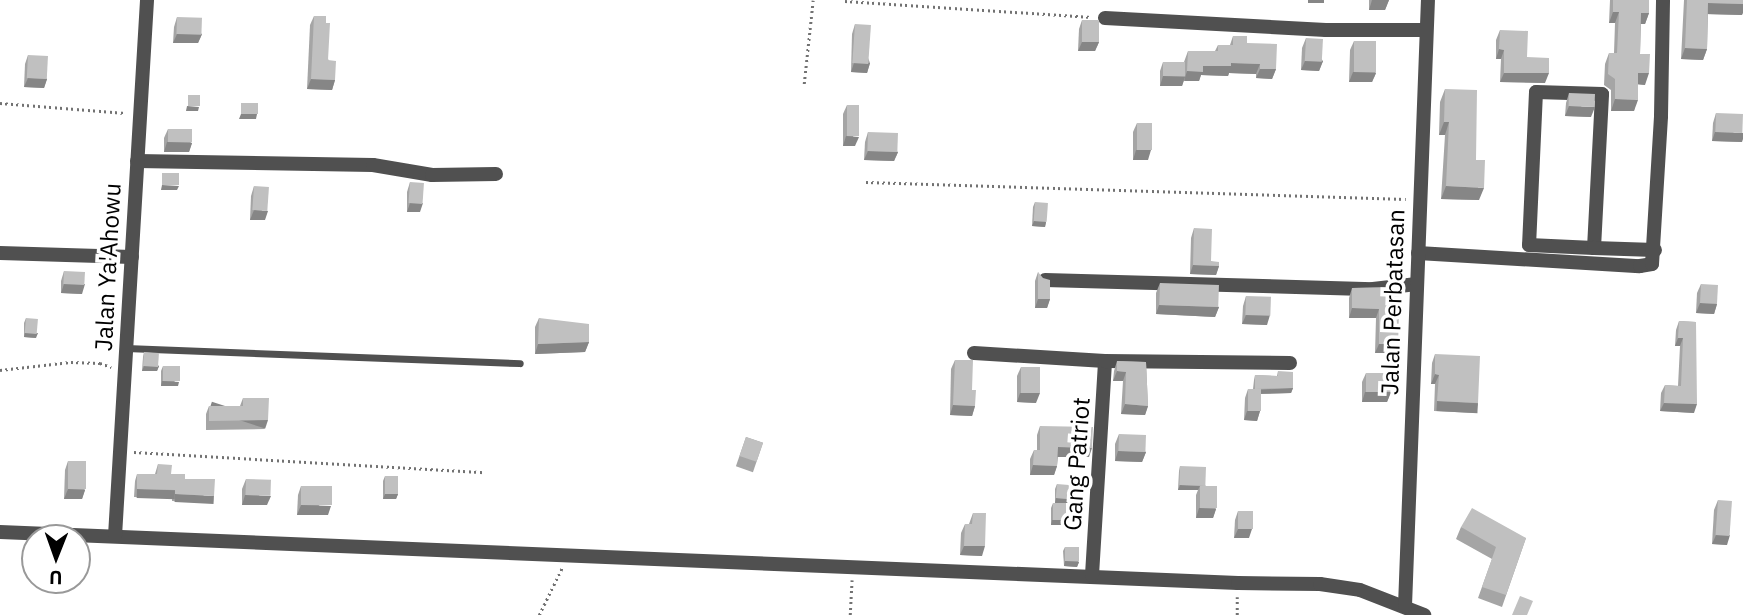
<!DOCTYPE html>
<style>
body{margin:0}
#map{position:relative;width:1743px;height:615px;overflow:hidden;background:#fff;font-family:"IBM Plex Sans",sans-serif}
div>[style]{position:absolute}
.path>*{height:2.5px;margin-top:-1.25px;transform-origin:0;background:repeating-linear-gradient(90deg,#727272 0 2px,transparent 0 5.5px)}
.service>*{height:7px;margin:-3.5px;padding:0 3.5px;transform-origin:3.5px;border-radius:3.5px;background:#505050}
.minor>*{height:14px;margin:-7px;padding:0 7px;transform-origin:7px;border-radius:7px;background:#505050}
.wall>*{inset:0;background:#a5a5a5;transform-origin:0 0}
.shaded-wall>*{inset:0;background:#868686;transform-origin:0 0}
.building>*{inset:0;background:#c0c0c0;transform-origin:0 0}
span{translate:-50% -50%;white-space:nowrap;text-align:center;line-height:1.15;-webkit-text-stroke:7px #fff;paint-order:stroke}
.street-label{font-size:24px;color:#000}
.north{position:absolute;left:21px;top:524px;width:70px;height:70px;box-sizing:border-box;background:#fff;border:2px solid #999;border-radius:50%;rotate:181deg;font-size:19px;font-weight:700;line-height:28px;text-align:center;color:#000}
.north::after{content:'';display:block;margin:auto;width:24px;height:32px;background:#000;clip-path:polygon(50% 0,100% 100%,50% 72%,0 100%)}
</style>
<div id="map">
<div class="path">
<div style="left:845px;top:1px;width:247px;rotate:3.7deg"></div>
<div style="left:804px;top:84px;width:84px;rotate:-83.9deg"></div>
<div style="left:0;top:103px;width:126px;rotate:4.5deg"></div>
<div style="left:866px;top:182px;width:540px;rotate:1.8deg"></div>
<div style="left:0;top:370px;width:71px;rotate:-6.4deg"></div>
<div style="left:71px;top:362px;width:29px;rotate:2deg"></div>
<div style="left:100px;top:363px;width:12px;rotate:20deg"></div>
<div style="left:134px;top:452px;width:351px;rotate:3.3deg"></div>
<div style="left:539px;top:615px;width:52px;rotate:-63.9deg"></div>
<div style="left:850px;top:615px;width:35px;rotate:-87deg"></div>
<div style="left:1237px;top:615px;width:18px;rotate:-90deg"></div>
</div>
<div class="service">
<div style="left:126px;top:348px;width:394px;rotate:2.2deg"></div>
</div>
<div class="minor">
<div style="left:1105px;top:18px;width:221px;rotate:3.1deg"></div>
<div style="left:1326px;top:30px;width:100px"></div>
<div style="left:137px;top:161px;width:236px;rotate:1deg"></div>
<div style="left:373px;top:165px;width:60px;rotate:9.6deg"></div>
<div style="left:432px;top:175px;width:64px;rotate:-0.9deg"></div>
<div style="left:1594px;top:248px;width:154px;rotate:-87deg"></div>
<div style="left:1602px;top:94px;width:66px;rotate:-178.3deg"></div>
<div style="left:1536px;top:92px;width:153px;rotate:92.6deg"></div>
<div style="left:1529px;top:245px;width:65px;rotate:2.6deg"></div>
<div style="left:1594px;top:248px;width:61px;rotate:1.9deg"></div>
<div style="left:0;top:253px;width:132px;rotate:1.7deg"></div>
<div style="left:1418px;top:253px;width:222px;rotate:3.4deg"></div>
<div style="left:1640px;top:266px;width:12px;rotate:-9deg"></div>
<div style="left:1652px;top:264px;width:148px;rotate:-86.5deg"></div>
<div style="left:1661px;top:116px;width:116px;rotate:-89deg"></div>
<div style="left:1045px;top:280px;width:328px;rotate:1.6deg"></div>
<div style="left:1373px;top:289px;width:44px;rotate:-6.5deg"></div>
<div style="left:974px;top:353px;width:131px;rotate:3.5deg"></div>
<div style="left:0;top:532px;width:1239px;rotate:2.36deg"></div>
<div style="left:1238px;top:583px;width:82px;rotate:0.7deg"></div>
<div style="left:1320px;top:584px;width:40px;rotate:8.5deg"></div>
<div style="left:1360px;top:590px;width:69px;rotate:21.3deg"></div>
<div style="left:115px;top:536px;width:537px;rotate:-86.58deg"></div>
<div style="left:1092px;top:575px;width:214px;rotate:-86.5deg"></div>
<div style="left:1105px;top:361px;width:185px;rotate:0.6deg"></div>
<div style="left:1405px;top:606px;width:606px;rotate:-87.83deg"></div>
</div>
<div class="wall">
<div style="clip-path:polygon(1369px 0,1389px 0,1385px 10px,1369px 10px)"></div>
<div style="clip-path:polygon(1610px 0,1649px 0,1649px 13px,1645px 24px,1641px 24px,1640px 54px,1645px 85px,1638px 84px,1634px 111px,1611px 111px,1611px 90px,1604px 85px,1605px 64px,1609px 53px,1614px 53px,1615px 23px,1609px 23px)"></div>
<div style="clip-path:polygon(1684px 0,1743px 0,1742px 15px,1708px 14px,1707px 49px,1703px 60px,1681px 59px)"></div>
<div style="clip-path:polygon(314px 16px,335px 80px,332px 90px,307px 89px,310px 25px)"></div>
<div style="clip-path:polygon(177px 17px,202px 34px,198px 43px,173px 43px,174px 27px)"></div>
<div style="clip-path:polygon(1082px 20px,1099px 42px,1095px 51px,1078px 51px,1079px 29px)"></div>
<div style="clip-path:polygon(855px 24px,870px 63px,867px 73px,851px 72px,852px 34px)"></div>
<div style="clip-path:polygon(1500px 30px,1527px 57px,1545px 83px,1500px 82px,1501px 59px,1496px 59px,1496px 40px)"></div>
<div style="clip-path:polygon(1233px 36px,1247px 43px,1276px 69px,1272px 79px,1256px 78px,1256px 74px,1229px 73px,1228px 76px,1201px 75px,1199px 81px,1184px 80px,1182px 86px,1160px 86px,1160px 71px,1163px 62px,1184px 62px,1188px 51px,1215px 51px,1218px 45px,1230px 45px)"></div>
<div style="clip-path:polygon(1306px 38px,1323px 61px,1319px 71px,1301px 70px,1302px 48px)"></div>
<div style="clip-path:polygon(1354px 41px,1376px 73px,1372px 82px,1349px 82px,1350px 50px)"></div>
<div style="clip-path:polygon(28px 55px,47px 79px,44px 88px,24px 87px,25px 64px)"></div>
<div style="clip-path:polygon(1445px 89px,1476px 160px,1479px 200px,1441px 199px,1445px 135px,1439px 135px,1440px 102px)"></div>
<div style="clip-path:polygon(1569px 93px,1591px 117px,1565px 116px,1566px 103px)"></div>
<div style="clip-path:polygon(847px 105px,855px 146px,843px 146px,843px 114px)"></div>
<div style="clip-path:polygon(1716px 113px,1742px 142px,1712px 141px,1713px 123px)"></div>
<div style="clip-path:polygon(1137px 123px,1148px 160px,1133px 160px,1133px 132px)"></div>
<div style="clip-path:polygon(168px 129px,192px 143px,189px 152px,164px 152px,164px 138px)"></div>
<div style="clip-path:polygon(868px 132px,898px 152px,894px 161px,864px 160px,865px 142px)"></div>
<div style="clip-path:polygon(410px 182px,420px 212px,407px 212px,407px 192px)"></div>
<div style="clip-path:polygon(254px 186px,265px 220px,250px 220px,251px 196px)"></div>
<div style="clip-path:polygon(1035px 202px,1046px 222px,1045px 227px,1032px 226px,1033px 207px)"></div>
<div style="clip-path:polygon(1194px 228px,1211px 261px,1219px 266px,1216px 275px,1190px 274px,1191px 238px)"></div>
<div style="clip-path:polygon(64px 271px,82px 294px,61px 293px,61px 281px)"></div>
<div style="clip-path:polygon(1038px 272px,1050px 299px,1047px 308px,1035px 308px,1035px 281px)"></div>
<div style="clip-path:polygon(1160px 283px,1219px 307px,1215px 317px,1156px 314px,1156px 293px)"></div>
<div style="clip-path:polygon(1701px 284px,1717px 304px,1714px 314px,1696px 313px,1697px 293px)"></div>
<div style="clip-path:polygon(1399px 287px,1398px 344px,1394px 353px,1375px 353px,1376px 318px,1349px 318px,1349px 298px,1352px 288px)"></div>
<div style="clip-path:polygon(1246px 296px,1267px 325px,1242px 324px,1243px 306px)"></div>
<div style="clip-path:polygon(26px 318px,36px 338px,24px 337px,24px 323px)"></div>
<div style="clip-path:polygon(539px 318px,589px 342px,585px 352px,535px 354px,535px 327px)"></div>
<div style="clip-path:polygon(1679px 321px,1696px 322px,1694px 413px,1660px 411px,1661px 393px,1665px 385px,1678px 386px,1680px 346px,1675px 346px,1676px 330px)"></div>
<div style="clip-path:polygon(144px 352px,159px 366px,157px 371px,142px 371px,143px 357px)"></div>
<div style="clip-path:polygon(1435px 354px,1478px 403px,1475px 413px,1434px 411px,1435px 384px,1431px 384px,1432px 363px)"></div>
<div style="clip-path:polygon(955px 360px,972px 390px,975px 406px,972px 416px,950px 415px,951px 369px)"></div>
<div style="clip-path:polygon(1117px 361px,1146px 362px,1148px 406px,1145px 415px,1121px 414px,1123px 381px,1113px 381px,1114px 371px)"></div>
<div style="clip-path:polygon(163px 366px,178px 386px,161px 386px,161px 371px)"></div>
<div style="clip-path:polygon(1021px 367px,1036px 403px,1017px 402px,1017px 376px)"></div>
<div style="clip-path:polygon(1278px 371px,1293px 388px,1291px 393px,1261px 394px,1260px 411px,1257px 421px,1244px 420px,1245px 398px,1248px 389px,1253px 389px,1254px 380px,1255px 375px,1277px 376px)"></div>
<div style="clip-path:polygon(1366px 373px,1391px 392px,1387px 402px,1362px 402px,1362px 382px)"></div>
<div style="clip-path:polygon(243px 398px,265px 429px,206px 430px,206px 414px,209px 406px,240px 406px)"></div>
<div style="clip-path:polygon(1040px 426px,1089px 457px,1058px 457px,1057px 466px,1054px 475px,1030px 475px,1030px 459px,1034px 450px,1037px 450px,1037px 435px)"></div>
<div style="clip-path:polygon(1119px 434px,1146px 452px,1142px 462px,1115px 461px,1115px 444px)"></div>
<div style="left:746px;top:437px;width:18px;height:31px;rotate:19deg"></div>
<div style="clip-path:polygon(68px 461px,85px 490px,82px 499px,64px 499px,65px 470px)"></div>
<div style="clip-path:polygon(158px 464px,171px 474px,185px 479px,212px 503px,172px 501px,172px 498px,134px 497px,135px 481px,137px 474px,155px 474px)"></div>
<div style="clip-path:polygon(1180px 466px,1206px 486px,1216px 509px,1213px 518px,1196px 518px,1196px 495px,1198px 490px,1178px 490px,1179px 471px)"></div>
<div style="clip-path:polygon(385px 476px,398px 494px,396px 499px,383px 499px,383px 481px)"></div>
<div style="clip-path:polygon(246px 479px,267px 505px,242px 505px,242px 489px)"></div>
<div style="clip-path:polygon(1057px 484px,1069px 499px,1067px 503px,1066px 503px,1066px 520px,1064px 525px,1051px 525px,1051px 508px,1053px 503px,1055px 503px,1055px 489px)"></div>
<div style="clip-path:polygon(301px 486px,328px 515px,297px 515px,298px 495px)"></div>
<div style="clip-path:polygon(1718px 500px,1727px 545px,1712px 544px,1714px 510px)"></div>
<div style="clip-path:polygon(1238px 511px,1249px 538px,1234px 538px,1235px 520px)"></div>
<div style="clip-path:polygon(973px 513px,982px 556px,960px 555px,961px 533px,965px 524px,969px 524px)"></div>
<div style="clip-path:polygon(1461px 527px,1526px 538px,1502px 607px,1478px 598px,1492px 559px,1456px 539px)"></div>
<div style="clip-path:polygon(1065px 547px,1079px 562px,1077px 567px,1064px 566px,1063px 551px)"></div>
</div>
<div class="shaded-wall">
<div style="left:1308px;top:0;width:16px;height:3px"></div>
<div style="clip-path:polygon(1372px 0,1389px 0,1385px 10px,1369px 10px)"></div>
<div style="clip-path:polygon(1708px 3px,1743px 4px,1743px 13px,1742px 15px,1704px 14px)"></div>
<div style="clip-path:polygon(1613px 12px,1619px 12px,1615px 23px,1609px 23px)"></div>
<div style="clip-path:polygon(1641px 13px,1649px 13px,1645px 24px,1637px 24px)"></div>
<div style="clip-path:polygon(177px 34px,202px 34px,198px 43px,173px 43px)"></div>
<div style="clip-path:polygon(1082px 42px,1099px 42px,1095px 51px,1078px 51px)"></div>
<div style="clip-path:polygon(1685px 48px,1707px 49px,1703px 60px,1681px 59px)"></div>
<div style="clip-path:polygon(1499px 49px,1504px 50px,1501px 59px,1496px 59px)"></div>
<div style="clip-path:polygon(1305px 61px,1323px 61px,1319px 71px,1301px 70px)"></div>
<div style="clip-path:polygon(854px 63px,870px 63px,867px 73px,851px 72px)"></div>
<div style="clip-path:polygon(1231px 63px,1260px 64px,1256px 74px,1229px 73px,1228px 76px,1201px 75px,1199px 81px,1184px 81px,1187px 71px,1203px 66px)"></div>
<div style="clip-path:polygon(1260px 69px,1276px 69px,1272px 79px,1256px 78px)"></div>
<div style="clip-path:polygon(1353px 72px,1376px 73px,1372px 82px,1349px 82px)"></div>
<div style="clip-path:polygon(1504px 73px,1549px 73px,1545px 83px,1500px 82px)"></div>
<div style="clip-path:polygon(1638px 73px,1649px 73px,1645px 85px,1634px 84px)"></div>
<div style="clip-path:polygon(1163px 76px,1185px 77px,1182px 86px,1160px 86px)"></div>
<div style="clip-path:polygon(28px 78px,47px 79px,44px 88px,24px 87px)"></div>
<div style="clip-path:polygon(311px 79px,335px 80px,332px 90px,307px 89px)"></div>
<div style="clip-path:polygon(1615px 99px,1638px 100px,1634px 111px,1611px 111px)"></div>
<div style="clip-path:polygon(187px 106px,199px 107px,198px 111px,186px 111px)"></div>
<div style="clip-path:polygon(1569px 106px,1595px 107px,1591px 117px,1565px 116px)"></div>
<div style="clip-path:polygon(241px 114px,257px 114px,256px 119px,239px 119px)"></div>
<div style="clip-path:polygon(1444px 122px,1449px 122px,1445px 135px,1439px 135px)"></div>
<div style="clip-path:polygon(1715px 132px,1743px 133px,1743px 139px,1742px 142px,1712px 141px)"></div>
<div style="clip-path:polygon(846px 136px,859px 137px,855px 146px,843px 146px)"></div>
<div style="clip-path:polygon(167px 142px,192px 143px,189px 152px,164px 152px)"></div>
<div style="clip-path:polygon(1136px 150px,1151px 150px,1148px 160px,1133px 160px)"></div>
<div style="clip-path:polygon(868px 151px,898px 152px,894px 161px,864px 160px)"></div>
<div style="clip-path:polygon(162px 185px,179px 186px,177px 190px,161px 190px)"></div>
<div style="clip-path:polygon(1446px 186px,1484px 188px,1479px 200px,1441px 199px)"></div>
<div style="clip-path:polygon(410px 203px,423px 203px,420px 212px,407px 212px)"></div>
<div style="clip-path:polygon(254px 210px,268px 211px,265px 220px,250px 220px)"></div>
<div style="clip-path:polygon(1034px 221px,1046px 222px,1045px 227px,1032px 226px)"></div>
<div style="clip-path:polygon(1193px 265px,1219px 266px,1216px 275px,1190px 274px)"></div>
<div style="clip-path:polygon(64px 284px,85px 284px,82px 294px,61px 293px)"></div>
<div style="clip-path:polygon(1038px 299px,1050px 299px,1047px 308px,1035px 308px)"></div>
<div style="clip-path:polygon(1700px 303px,1717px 304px,1714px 314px,1696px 313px)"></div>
<div style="clip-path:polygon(1159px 305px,1219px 307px,1215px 317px,1156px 314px)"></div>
<div style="clip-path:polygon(1352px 308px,1379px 309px,1376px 318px,1349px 318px)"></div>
<div style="clip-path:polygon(1246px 315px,1270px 315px,1267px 325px,1242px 324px)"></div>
<div style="clip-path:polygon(25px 333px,38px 333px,36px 338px,24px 337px)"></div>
<div style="clip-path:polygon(1678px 338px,1683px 338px,1680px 346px,1675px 346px)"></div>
<div style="clip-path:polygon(589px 342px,585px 352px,535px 354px,538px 344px)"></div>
<div style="clip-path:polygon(1379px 344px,1398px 344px,1394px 353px,1375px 353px)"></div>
<div style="clip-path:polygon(144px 366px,159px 366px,157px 371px,142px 371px)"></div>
<div style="clip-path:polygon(1117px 371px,1126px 372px,1123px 381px,1113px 381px)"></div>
<div style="clip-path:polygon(1435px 374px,1439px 375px,1435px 384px,1431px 384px)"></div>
<div style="clip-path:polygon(162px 381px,179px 382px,178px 386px,161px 386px)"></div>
<div style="clip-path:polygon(1293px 388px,1291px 393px,1253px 394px,1255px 390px)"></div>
<div style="clip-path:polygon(1365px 392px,1391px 392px,1387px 402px,1362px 402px)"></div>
<div style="clip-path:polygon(1020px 393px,1040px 393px,1036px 403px,1017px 402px)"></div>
<div style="left:1437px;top:401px;width:41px;height:10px;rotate:3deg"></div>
<div style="clip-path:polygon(1664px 403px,1697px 404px,1694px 413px,1660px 411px)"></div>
<div style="clip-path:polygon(1125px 404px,1148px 406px,1145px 415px,1121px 414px)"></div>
<div style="clip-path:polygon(953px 405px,975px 406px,972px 416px,950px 415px)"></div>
<div style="clip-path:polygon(1247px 411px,1260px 411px,1257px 421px,1244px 420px)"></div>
<div style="left:268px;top:420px;width:9px;height:59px;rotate:108deg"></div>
<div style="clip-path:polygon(1058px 447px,1092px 448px,1089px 457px,1054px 457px)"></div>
<div style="clip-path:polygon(1118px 451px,1146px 452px,1142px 462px,1115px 461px)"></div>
<div style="clip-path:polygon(1033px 465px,1057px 466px,1054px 475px,1030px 475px)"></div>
<div style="clip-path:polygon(1180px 485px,1206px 486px,1200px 486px,1198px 490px,1178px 490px)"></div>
<div style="clip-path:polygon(68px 489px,85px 490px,82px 499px,64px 499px)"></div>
<div style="left:137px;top:489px;width:38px;height:9px;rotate:2deg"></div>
<div style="left:175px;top:494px;width:39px;height:8px;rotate:3deg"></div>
<div style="clip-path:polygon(385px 494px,398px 494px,396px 499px,383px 499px)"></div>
<div style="clip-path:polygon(245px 495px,271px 496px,267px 505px,242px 505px)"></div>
<div style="clip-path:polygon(1056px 498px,1069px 499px,1067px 503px,1055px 503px)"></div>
<div style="clip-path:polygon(301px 505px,331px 506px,328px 515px,297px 515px)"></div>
<div style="clip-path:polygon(1199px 508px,1216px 509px,1213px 518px,1196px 518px)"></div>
<div style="clip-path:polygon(1052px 520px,1066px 520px,1064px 525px,1051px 525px)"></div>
<div style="clip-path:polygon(1238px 529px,1252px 529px,1249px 538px,1234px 538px)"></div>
<div style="clip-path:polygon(1716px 535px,1730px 535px,1727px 545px,1712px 544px)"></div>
<div style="clip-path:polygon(964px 546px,985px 546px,982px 556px,960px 555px)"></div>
<div style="clip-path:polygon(1065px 561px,1079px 562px,1077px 567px,1064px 566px)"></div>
</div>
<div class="building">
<div style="clip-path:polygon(1613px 0,1649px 0,1649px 13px,1641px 13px,1640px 54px,1650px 54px,1649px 73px,1638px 73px,1638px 100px,1615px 99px,1615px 79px,1608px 74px,1609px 53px,1617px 53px,1619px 12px,1613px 12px)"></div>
<div style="clip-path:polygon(1687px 0,1743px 0,1743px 4px,1708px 3px,1707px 49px,1685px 48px)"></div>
<div style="clip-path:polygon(314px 16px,326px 16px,326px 23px,330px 23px,328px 60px,336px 61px,335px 80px,311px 79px)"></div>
<div style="left:177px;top:17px;width:25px;height:17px;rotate:2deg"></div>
<div style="left:1082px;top:20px;width:17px;height:22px"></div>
<div style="left:855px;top:24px;width:16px;height:39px;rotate:4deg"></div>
<div style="clip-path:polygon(1500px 30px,1528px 31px,1527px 57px,1549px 58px,1549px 73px,1504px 73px,1504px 50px,1499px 49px)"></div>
<div style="clip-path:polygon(1233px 36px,1247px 36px,1247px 43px,1277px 44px,1276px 69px,1260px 69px,1260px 64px,1231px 63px,1231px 66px,1203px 66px,1203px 72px,1187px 71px,1188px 51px,1218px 51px,1218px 45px,1233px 45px)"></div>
<div style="left:1306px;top:38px;width:17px;height:23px;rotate:3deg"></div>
<div style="left:1354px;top:41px;width:22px;height:31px"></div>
<div style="left:28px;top:55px;width:20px;height:23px;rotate:3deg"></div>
<div style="left:1163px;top:62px;width:22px;height:14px"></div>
<div style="clip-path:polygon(1445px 89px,1477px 90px,1476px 160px,1485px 160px,1484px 188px,1446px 186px,1449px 122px,1444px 122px)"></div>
<div style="left:1569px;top:93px;width:26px;height:13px;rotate:2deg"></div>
<div style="left:188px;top:95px;width:12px;height:11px"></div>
<div style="left:241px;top:103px;width:17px;height:11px"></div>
<div style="left:847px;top:105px;width:12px;height:31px"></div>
<div style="left:1716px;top:113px;width:27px;height:19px;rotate:2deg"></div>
<div style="left:1137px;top:123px;width:15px;height:27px"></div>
<div style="left:168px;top:129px;width:24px;height:13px"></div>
<div style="left:868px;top:132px;width:30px;height:19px;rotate:2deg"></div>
<div style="left:162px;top:173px;width:17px;height:12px"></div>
<div style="left:410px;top:182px;width:14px;height:21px;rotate:4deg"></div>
<div style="left:254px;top:186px;width:15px;height:24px;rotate:4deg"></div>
<div style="left:1035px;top:202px;width:13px;height:19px;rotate:4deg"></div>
<div style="clip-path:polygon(1194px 228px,1212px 229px,1211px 261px,1219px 262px,1219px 266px,1193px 265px)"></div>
<div style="left:64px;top:271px;width:21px;height:13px;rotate:3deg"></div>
<div style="clip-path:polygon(1038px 272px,1043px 278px,1050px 280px,1050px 299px,1038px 299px)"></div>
<div style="left:1160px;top:283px;width:59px;height:22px;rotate:2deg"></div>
<div style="left:1701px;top:284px;width:17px;height:19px;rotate:3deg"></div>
<div style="clip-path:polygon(1399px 287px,1398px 344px,1379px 344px,1379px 309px,1352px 308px,1352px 288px)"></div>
<div style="left:1246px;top:296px;width:25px;height:19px;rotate:2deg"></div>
<div style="left:26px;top:318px;width:12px;height:15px;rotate:5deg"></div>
<div style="clip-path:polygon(539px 318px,589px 324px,589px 342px,538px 344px)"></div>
<div style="clip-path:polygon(1679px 321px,1696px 322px,1697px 404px,1664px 403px,1665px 385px,1681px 386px,1683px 338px,1678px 338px)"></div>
<div style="left:144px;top:352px;width:15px;height:14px;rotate:4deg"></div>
<div style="clip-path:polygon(1435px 354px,1480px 356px,1478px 403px,1437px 401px,1439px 375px,1435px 374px)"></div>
<div style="clip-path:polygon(955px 360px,973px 360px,972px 390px,976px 390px,975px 406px,953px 405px)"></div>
<div style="clip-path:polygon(1117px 361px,1146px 362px,1148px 406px,1125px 404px,1126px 372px,1117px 371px)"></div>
<div style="left:163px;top:366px;width:17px;height:15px"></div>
<div style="left:1021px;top:367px;width:19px;height:26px"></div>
<div style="clip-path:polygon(1278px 371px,1293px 372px,1293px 388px,1255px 389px,1255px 375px,1278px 376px)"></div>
<div style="left:1366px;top:373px;width:25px;height:19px"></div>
<div style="left:1248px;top:389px;width:13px;height:22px"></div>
<div style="clip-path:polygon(243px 398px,269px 398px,268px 420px,209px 421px,209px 406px,243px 406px)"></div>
<div style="clip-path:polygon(1040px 426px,1093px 427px,1092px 448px,1058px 447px,1057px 466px,1033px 465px,1034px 450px,1040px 450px)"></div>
<div style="left:1119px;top:434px;width:27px;height:17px;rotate:2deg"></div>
<div style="left:746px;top:437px;width:18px;height:20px;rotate:19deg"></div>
<div style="left:68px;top:461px;width:18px;height:28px"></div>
<div style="clip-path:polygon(158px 464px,172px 465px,171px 474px,185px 474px,185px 479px,215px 479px,214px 496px,175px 494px,175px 490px,137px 489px,137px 474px,157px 474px)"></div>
<div style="left:1180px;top:466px;width:26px;height:19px;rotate:2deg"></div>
<div style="left:385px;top:476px;width:13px;height:18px"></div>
<div style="left:246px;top:479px;width:25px;height:16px;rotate:2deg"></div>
<div style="left:1057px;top:484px;width:12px;height:14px;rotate:5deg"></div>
<div style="left:301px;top:486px;width:31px;height:19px"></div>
<div style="left:1200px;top:486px;width:17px;height:22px"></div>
<div style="left:1718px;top:500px;width:14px;height:35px;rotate:4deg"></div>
<div style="left:1053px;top:503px;width:13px;height:17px"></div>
<div style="clip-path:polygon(1472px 508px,1526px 538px,1506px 595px,1482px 587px,1496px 547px,1461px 527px)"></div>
<div style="left:1238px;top:511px;width:15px;height:18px"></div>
<div style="clip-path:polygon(973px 513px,986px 513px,985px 546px,964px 546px,965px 524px,972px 524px)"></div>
<div style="left:1065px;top:547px;width:14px;height:14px"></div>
<div style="clip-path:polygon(1520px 596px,1533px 601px,1527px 615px,1512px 615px)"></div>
</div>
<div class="street-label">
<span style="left:108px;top:267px;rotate:-87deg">Jalan Ya'Ahowu</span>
<span style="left:1393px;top:302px;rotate:-88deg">Jalan Perbatasan</span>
<span style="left:1077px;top:464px;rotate:-86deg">Gang Patriot</span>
</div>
<div class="north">U</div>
</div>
